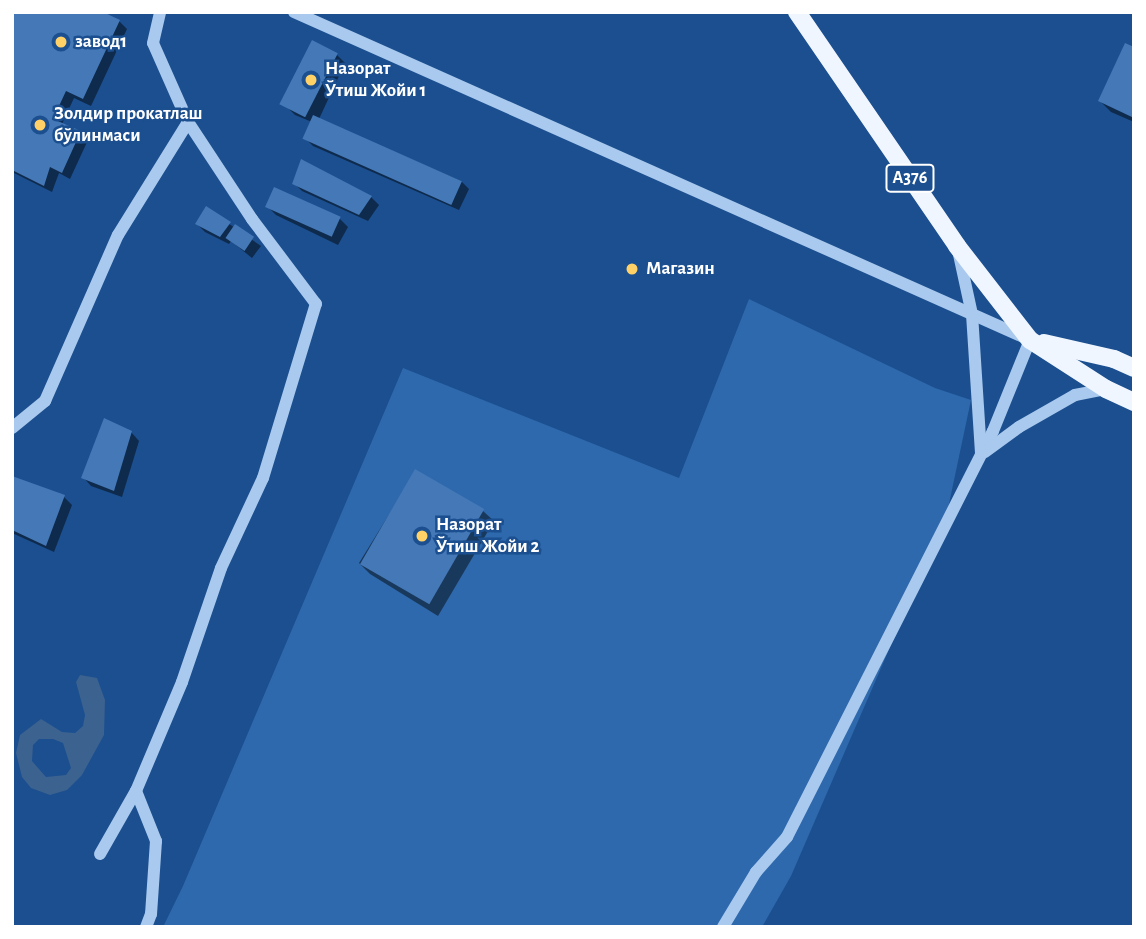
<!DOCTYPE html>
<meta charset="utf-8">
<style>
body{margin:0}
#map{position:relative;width:1146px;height:939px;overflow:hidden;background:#1b4f8f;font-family:"Alegreya Sans",sans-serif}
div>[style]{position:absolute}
.green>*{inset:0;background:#2e69ad}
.water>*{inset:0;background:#3c6290}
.shadow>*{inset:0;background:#0007}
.building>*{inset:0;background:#4478b7;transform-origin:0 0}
.minor>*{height:12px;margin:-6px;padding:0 6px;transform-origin:6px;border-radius:6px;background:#a9c9ee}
.major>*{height:18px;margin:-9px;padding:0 9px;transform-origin:9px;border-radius:9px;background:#f0f6ff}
.dots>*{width:19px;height:19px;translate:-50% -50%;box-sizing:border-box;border:4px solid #1b4f8f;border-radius:50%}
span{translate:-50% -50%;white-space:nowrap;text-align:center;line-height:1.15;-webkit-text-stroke:5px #1b4f8f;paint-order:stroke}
.shield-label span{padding:2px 5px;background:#1b4f8f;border:2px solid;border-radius:5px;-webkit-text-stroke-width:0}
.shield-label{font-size:18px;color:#fff;font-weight:700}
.poi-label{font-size:19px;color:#fff;font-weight:700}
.left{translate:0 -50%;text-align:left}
.frame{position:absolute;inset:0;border:14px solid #fff;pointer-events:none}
</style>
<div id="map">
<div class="green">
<div style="clip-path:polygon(749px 299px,935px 388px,971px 400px,946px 518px,791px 876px,762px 927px,163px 927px,183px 886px,403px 368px,679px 478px)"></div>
</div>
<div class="water">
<div style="clip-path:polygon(evenodd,80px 675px,97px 678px,105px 700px,104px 735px,82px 775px,67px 790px,50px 795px,31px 788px,22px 777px,16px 753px,20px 735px,41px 719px,62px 732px,75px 733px,83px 726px,85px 715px,76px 682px,80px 675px,39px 739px,53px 739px,63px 743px,71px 768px,66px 775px,46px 777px,32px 761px,33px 745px,39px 739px)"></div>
</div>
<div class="shadow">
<div style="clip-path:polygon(12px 12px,119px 21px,127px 29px,91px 106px,74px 98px,62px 124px,80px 132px,88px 140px,70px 179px,59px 173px,52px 192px,12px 172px)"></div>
<div style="clip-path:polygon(1134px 49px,1134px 122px,1111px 112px,1100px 101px)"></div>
<div style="clip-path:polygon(337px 55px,345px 63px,319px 119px,461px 181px,469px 189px,459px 210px,313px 146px,305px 138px,312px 122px,295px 115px,287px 107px)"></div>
<div style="clip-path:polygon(294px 183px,371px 197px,379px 205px,368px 221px,302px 191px)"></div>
<div style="clip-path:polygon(268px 207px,340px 219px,348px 227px,338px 245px,276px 215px)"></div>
<div style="clip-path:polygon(206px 208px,261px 246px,252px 258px,231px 241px,229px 244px,205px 232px,197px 224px)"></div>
<div style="clip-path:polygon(131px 432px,139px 441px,122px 497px,91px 486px,83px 477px)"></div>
<div style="clip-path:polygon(416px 471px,483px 511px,494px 521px,438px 616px,370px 574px,359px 563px)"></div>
<div style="clip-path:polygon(12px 478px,64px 497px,72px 505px,54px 552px,12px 533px)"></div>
</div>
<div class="building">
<div style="clip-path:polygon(12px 12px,103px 12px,120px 20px,83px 99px,66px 91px,53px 119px,81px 131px,62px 173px,50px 167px,44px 186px,12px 170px)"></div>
<div style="left:312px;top:40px;width:29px;height:72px;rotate:27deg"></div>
<div style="clip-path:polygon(1125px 43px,1134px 47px,1134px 118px,1098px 101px)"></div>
<div style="left:313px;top:115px;width:163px;height:26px;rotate:24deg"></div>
<div style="clip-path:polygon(301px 159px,372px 196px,359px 215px,292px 184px)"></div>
<div style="left:274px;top:187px;width:73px;height:22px;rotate:24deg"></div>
<div style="clip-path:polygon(206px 206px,231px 222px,220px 237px,195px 224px)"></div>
<div style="left:235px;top:224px;width:23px;height:17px;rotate:34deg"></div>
<div style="clip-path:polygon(104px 418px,132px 431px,114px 491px,81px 478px)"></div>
<div style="left:415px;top:469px;width:80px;height:110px;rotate:30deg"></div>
<div style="clip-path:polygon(12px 476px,65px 495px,46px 546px,12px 530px)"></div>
</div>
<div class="minor">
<div style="left:294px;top:12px;width:806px;rotate:24.02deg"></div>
<div style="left:1030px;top:340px;width:98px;rotate:112.1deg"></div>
<div style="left:993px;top:431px;width:455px;rotate:116.9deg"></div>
<div style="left:787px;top:837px;width:47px;rotate:131.5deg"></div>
<div style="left:756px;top:872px;width:64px;rotate:121deg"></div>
<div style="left:958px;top:250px;width:66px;rotate:77.7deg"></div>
<div style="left:972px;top:314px;width:140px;rotate:86.3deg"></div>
<div style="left:12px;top:428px;width:43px;rotate:-39.3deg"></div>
<div style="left:45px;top:401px;width:181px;rotate:-66.3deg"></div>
<div style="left:118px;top:235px;width:133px;rotate:-58.2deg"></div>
<div style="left:985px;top:452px;width:42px;rotate:-36.3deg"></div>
<div style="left:1019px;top:427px;width:64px;rotate:-29.7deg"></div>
<div style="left:1075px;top:395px;width:32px;rotate:-11deg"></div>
<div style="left:136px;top:791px;width:54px;rotate:68.2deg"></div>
<div style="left:156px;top:841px;width:73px;rotate:93.9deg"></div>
<div style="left:151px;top:914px;width:14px;rotate:111deg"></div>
<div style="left:100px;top:854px;width:73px;rotate:-60.3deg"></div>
<div style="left:136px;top:791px;width:118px;rotate:-67.1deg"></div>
<div style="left:182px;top:682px;width:120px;rotate:-71.1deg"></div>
<div style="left:221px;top:568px;width:99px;rotate:-65deg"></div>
<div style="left:263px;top:478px;width:182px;rotate:-73.1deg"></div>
<div style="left:316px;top:304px;width:106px;rotate:-127deg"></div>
<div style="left:252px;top:219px;width:116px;rotate:-123.4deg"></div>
<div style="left:188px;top:122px;width:86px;rotate:-113.9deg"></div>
<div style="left:153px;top:43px;width:32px;rotate:-77deg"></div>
</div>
<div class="major">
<div style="left:797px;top:12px;width:283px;rotate:55.6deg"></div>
<div style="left:957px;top:246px;width:119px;rotate:52.2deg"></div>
<div style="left:1030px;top:340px;width:90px;rotate:32.8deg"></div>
<div style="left:1106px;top:389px;width:31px;rotate:25deg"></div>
<div style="left:1044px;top:343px;width:72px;rotate:12.9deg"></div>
<div style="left:1114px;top:359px;width:22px;rotate:24deg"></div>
</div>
<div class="dots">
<div style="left:61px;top:42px;background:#ffd166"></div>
<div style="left:311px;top:80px;background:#ffd166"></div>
<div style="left:40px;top:125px;background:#ffd166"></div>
<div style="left:632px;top:269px;background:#ffd166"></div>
<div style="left:422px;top:536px;background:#ffd166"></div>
</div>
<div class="shield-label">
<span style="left:910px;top:178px">A376</span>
</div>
<div class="poi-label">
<span class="left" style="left:75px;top:42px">завод1</span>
<span class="left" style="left:325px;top:80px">Назорат<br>Ўтиш Жойи 1</span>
<span class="left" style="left:54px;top:125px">Золдир прокатлаш<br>бўлинмаси</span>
<span class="left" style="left:646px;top:269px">Магазин</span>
<span class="left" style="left:436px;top:536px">Назорат<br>Ўтиш Жойи 2</span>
</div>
<div class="frame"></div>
</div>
